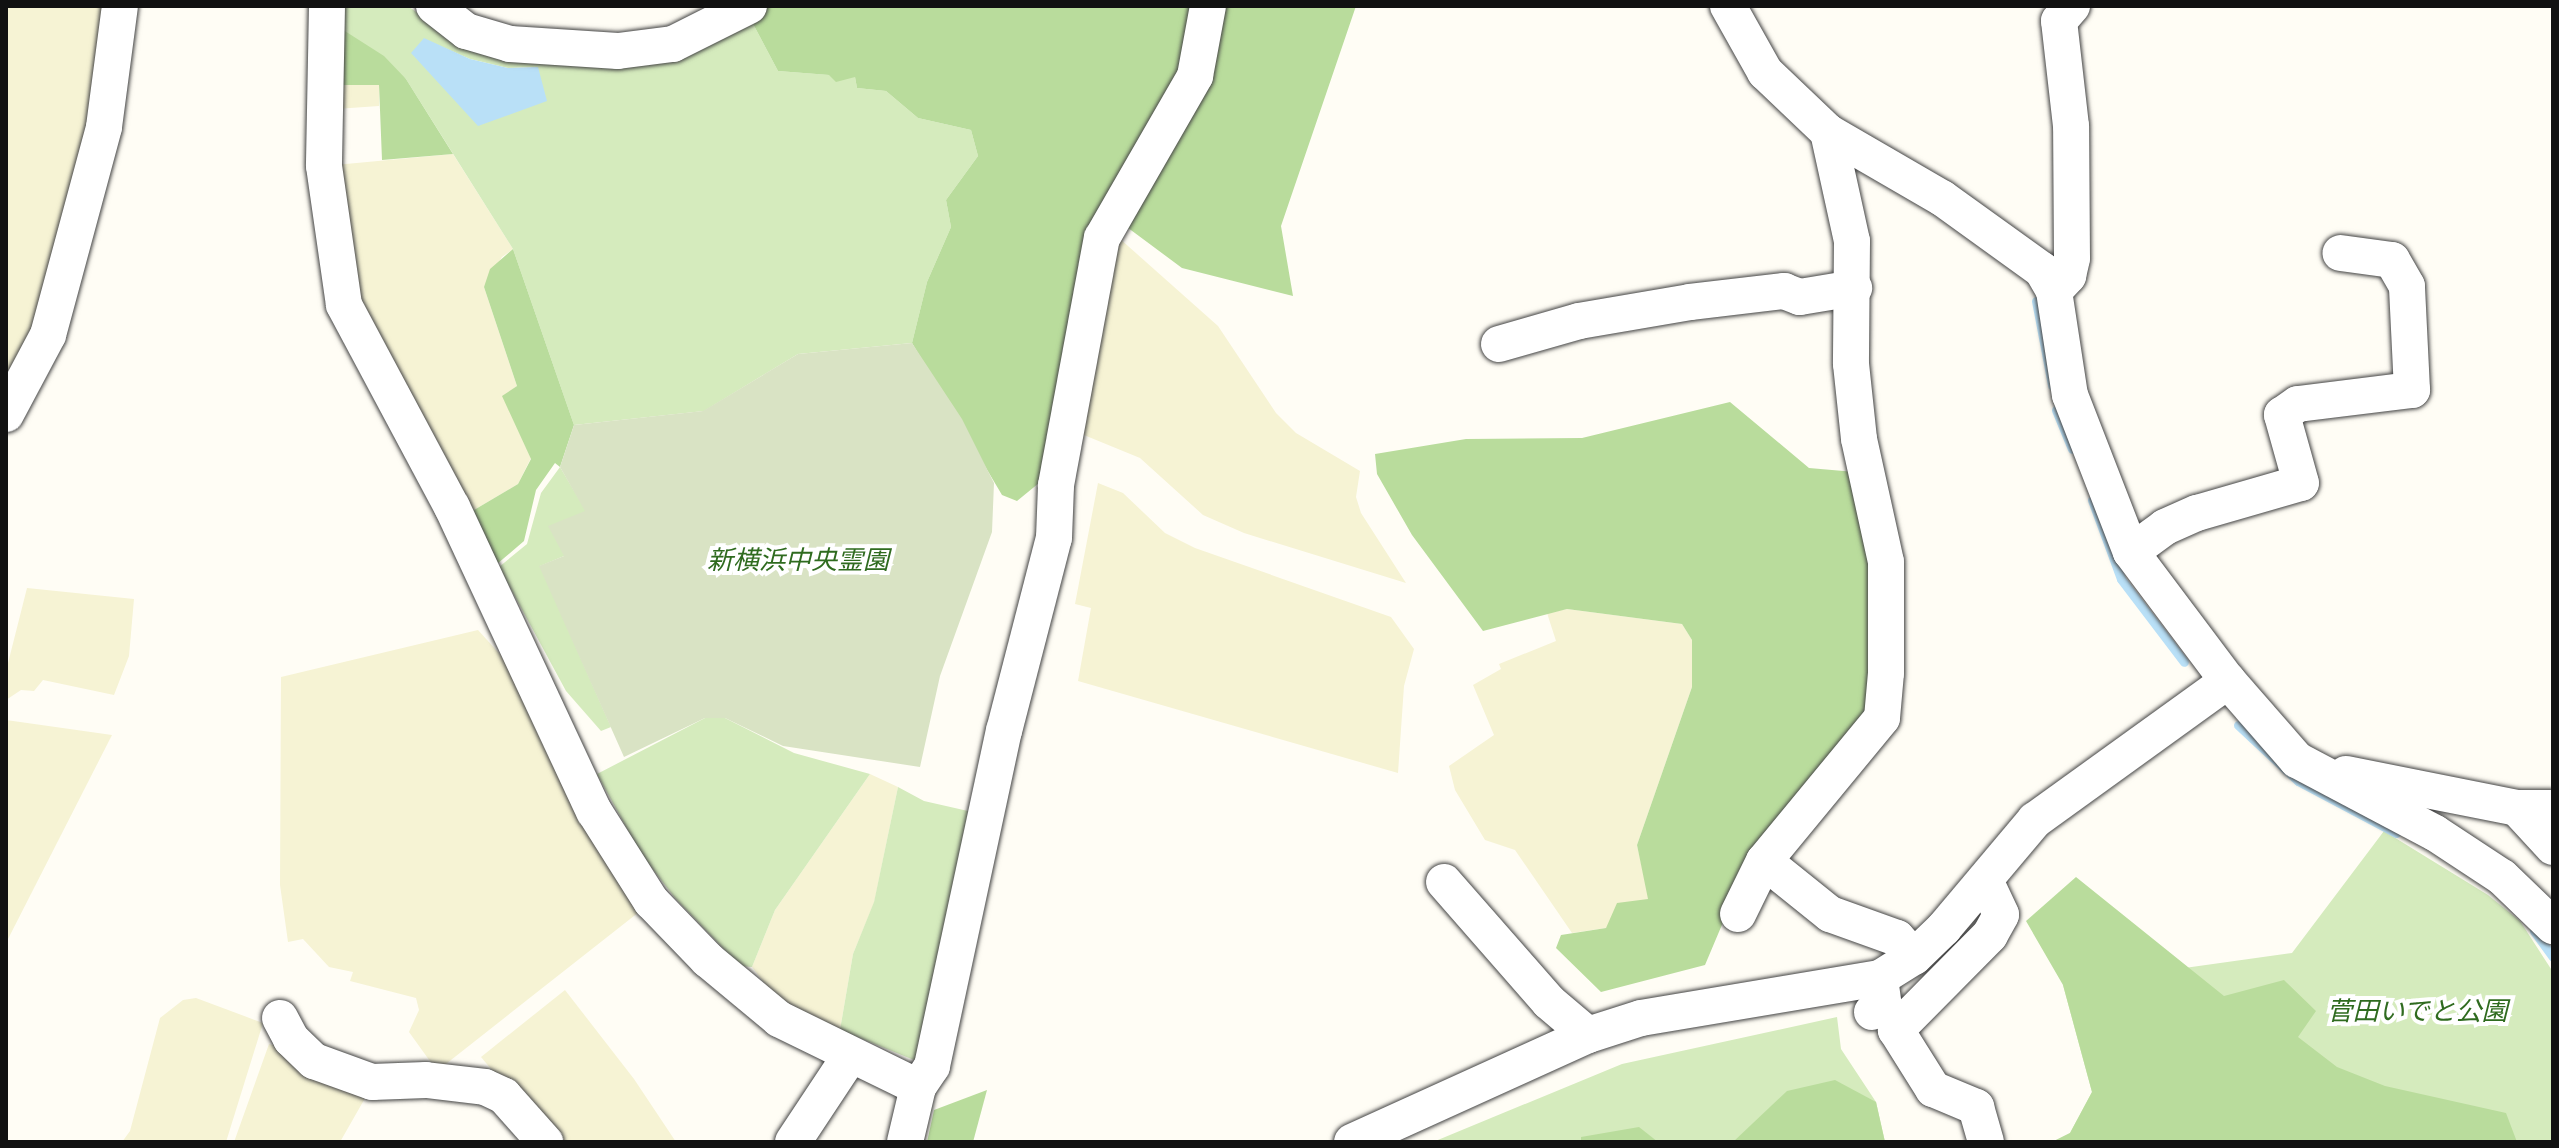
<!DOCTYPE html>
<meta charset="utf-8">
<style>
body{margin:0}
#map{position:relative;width:2559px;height:1148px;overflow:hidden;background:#fffdf5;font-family:Literata,"Noto Sans JP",serif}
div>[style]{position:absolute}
.farmland>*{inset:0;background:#f6f3d4}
.green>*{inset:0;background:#d5ebbd}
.forest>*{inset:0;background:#b9dc9c}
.cemetery>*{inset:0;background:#d9e3c4}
.water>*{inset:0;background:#b9e0f7}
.stream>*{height:9px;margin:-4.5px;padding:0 4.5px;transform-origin:4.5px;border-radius:4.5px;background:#b9e0f7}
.roads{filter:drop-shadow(0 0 2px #444) drop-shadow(0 0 2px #444)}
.minor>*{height:36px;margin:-18px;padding:0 18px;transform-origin:18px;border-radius:18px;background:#fff}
span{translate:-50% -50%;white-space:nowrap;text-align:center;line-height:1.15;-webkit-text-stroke:8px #fff;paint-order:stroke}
.park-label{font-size:26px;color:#2f6b1f;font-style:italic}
.frame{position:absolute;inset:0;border:8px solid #111;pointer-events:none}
</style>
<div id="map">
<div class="farmland">
<div style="clip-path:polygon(6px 6px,109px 6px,59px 273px,6px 386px)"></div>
<div style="clip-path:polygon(333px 85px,379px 85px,379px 106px,336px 109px)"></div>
<div style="clip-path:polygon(453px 154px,513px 249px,502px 257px,484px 287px,517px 386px,503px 397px,531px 458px,518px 484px,469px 513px,351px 298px,335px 165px)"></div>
<div style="clip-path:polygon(1119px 238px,1218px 326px,1276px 413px,1296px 433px,1360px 471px,1356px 497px,1361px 513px,1406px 583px,1244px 533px,1203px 515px,1140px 458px,1079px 433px)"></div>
<div style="clip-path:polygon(1098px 483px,1123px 493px,1165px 533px,1195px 548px,1391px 617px,1414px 649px,1404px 686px,1398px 773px,1078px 681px,1091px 608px,1075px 604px)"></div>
<div style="clip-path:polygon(27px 588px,134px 599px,129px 656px,114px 695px,43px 680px,34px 691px,21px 690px,6px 700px,6px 671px)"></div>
<div style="clip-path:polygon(1567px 609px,1682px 624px,1692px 640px,1692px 687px,1637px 845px,1649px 899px,1606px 928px,1572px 933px,1515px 850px,1485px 840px,1455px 790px,1449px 766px,1494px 735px,1473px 685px,1501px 669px,1499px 664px,1556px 641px,1547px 613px)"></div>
<div style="clip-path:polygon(478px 630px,507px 662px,581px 820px,639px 912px,437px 1071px,409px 1032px,419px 1010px,416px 998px,350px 981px,353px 972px,329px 967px,303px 939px,288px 942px,280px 885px,281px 677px)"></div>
<div style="clip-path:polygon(6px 720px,112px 735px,6px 943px)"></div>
<div style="clip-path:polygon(870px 774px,898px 787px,874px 903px,853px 954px,840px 1030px,780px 1004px,752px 967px,775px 910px)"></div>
<div style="clip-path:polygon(565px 990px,634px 1079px,676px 1142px,552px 1142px,481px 1057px)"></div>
<div style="clip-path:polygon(196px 998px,263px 1023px,226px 1142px,122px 1142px,130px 1131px,160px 1018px,183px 1000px)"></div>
<div style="clip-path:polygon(269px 1044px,287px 1049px,297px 1070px,368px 1093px,340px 1142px,234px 1142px)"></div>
</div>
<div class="green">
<div style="clip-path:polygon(evenodd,341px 6px,408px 6px,449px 36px,500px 54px,751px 20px,778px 71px,855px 77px,857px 88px,886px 91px,918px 118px,971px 130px,978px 156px,946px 200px,951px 227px,927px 282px,912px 343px,798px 354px,704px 411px,574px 425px,513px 249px,406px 79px,337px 26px,341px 6px,424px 39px,470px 59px,508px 68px,538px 67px,479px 125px,424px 39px)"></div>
<div style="clip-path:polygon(560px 467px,586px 511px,564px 556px,540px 566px,611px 727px,601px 731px,566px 691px,499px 567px,527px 544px,541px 493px)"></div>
<div style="clip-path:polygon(705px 718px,725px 718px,794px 753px,870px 774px,775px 910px,752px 967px,740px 966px,675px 898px,641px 854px,597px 774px)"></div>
<div style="clip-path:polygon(898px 787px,924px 801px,968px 811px,924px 1048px,914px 1060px,840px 1030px,853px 954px,874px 902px)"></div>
<div style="clip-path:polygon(2384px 831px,2488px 895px,2520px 921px,2553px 972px,2553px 1142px,2052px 1142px,2070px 1133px,2092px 1092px,2063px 985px,2292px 953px)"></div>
<div style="clip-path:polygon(1837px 1017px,1841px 1049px,1876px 1102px,1885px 1142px,1433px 1142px,1622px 1064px)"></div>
</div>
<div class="forest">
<div style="clip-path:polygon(737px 6px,1356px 6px,1281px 226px,1293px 296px,1182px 268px,1108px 213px,1050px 474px,1017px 501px,1002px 495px,912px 343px,927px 282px,951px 227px,946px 200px,978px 156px,971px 130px,918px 118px,886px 91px,857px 88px,855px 77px,836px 82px,829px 75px,778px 71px,751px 20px)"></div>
<div style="clip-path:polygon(337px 26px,384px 56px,406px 79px,453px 154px,382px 160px,379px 85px,333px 85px)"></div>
<div style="clip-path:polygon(513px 249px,574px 425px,560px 467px,555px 463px,536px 490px,524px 541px,497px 564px,469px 513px,518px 484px,531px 459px,502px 396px,517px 386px,484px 287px,490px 269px)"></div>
<div style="clip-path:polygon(1730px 402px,1809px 468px,1855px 472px,1881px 563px,1872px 723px,1751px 856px,1705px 965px,1601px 992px,1556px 948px,1561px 935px,1606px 928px,1617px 903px,1648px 899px,1637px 845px,1692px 687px,1692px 640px,1682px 624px,1567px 609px,1483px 631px,1412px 535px,1377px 474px,1375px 454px,1466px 439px,1582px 438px)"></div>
<div style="clip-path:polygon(2076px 877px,2224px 996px,2284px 980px,2316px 1011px,2298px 1037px,2337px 1067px,2385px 1086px,2506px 1113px,2517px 1142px,2052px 1142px,2070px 1133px,2092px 1092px,2063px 985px,2026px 921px)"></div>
<div style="clip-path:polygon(1835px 1080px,1876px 1102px,1885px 1142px,1733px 1142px,1787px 1091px)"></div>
<div style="clip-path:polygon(987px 1090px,973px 1142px,927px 1142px,934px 1110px)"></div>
<div style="clip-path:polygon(1639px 1127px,1658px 1142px,1581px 1142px,1581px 1137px)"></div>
</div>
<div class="cemetery">
<div style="clip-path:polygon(912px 343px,962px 419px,994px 483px,992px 532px,940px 676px,920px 767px,783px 746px,725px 718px,705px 718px,624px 757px,539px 566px,564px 556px,548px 526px,585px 511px,560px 467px,574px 425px,703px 411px,798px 354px)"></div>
</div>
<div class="water">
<div style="clip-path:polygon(424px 38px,470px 59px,508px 68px,538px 67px,547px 101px,478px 126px,411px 53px)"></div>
</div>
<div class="stream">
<div style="left:2036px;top:301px;width:86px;rotate:79.2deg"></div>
<div style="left:2056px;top:410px;width:42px;rotate:67.7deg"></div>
<div style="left:2092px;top:500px;width:84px;rotate:69.8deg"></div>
<div style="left:2121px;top:579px;width:104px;rotate:52.8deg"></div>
<div style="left:2238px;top:725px;width:82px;rotate:43deg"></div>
<div style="left:2298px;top:781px;width:111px;rotate:28deg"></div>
<div style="left:2534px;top:931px;width:32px;rotate:54deg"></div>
</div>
<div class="roads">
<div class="minor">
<div style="left:327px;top:6px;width:160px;rotate:91.1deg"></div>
<div style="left:324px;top:166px;width:140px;rotate:81.8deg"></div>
<div style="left:344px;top:305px;width:229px;rotate:61.9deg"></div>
<div style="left:452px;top:507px;width:336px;rotate:65deg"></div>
<div style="left:594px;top:811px;width:107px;rotate:57.7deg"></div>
<div style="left:651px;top:901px;width:82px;rotate:46deg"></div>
<div style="left:708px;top:960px;width:92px;rotate:39.7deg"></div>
<div style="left:779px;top:1019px;width:155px;rotate:26.1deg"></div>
<div style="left:434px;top:6px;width:41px;rotate:38deg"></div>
<div style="left:466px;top:31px;width:46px;rotate:16.5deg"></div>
<div style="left:510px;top:44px;width:108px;rotate:3.7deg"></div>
<div style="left:618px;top:51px;width:55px;rotate:-7.3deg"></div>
<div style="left:673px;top:44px;width:85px;rotate:-26.6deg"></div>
<div style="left:1728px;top:6px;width:76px;rotate:60.7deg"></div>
<div style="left:1765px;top:72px;width:87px;rotate:43.6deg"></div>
<div style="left:1828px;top:132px;width:132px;rotate:30.1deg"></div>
<div style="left:1942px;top:198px;width:123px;rotate:35.8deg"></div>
<div style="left:2042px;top:270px;width:24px;rotate:60deg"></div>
<div style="left:2054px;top:291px;width:105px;rotate:81.3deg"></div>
<div style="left:2070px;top:395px;width:168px;rotate:68.8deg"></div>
<div style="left:2131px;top:552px;width:161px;rotate:53.1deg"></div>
<div style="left:2228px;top:681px;width:105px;rotate:48.9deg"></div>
<div style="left:2297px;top:760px;width:156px;rotate:27.9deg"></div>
<div style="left:2435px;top:833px;width:80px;rotate:33.3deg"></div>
<div style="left:2502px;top:877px;width:71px;rotate:43.9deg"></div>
<div style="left:1828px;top:132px;width:112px;rotate:77.6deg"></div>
<div style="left:1852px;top:241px;width:123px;rotate:90.5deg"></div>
<div style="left:1851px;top:364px;width:75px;rotate:83.9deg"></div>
<div style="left:1859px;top:439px;width:126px;rotate:77.6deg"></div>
<div style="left:1886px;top:562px;width:111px;rotate:90deg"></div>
<div style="left:1886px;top:673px;width:45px;rotate:95.1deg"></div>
<div style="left:1882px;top:718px;width:185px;rotate:129.5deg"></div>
<div style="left:1764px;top:861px;width:85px;rotate:38.8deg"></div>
<div style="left:1830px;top:914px;width:71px;rotate:19.7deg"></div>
<div style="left:1897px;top:938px;width:25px;rotate:48deg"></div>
<div style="left:2054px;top:291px;width:21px;rotate:-47deg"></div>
<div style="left:2068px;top:276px;width:18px;rotate:-77deg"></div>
<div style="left:2072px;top:258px;width:132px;rotate:-90.4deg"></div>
<div style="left:2071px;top:126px;width:106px;rotate:-96.5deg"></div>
<div style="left:2059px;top:21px;width:20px;rotate:-49deg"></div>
<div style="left:1499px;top:344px;width:83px;rotate:-16deg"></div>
<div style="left:1579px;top:321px;width:113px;rotate:-9.7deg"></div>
<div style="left:1690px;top:302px;width:95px;rotate:-6.7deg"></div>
<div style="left:1784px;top:291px;width:17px;rotate:21deg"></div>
<div style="left:1800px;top:297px;width:55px;rotate:-9.5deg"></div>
<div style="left:6px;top:414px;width:89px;rotate:-62deg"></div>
<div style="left:48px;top:335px;width:215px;rotate:-74.9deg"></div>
<div style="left:104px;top:127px;width:122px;rotate:-82.5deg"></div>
<div style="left:2131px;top:552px;width:42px;rotate:-36.3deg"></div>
<div style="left:2165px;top:527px;width:35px;rotate:-24deg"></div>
<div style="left:2197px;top:513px;width:108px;rotate:-16.1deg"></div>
<div style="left:2301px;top:483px;width:71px;rotate:-105.6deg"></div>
<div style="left:2282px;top:415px;width:19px;rotate:-35deg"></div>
<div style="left:2298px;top:404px;width:115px;rotate:-7deg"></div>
<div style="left:2412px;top:390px;width:104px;rotate:-92.8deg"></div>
<div style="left:2407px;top:286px;width:30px;rotate:-120deg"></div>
<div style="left:2392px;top:260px;width:52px;rotate:-172.3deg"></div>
<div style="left:2346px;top:774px;width:174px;rotate:11.2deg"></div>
<div style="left:2517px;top:808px;width:36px"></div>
<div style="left:2517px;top:808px;width:53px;rotate:47.3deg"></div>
<div style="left:1985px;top:880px;width:38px;rotate:65deg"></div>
<div style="left:2001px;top:915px;width:23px;rotate:119deg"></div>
<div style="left:1990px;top:935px;width:134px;rotate:134.7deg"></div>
<div style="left:1896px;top:1030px;width:70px;rotate:57.9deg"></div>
<div style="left:1933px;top:1089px;width:47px;rotate:22.7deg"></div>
<div style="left:1976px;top:1107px;width:36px;rotate:74deg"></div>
<div style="left:1444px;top:882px;width:159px;rotate:48.8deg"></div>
<div style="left:1549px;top:1002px;width:51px;rotate:40.2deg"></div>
<div style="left:1738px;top:914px;width:59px;rotate:-63.9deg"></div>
<div style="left:1872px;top:1012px;width:13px;rotate:-23deg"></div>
<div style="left:1884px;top:1007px;width:29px;rotate:-98deg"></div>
<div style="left:280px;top:1018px;width:24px;rotate:62deg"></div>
<div style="left:291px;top:1039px;width:32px;rotate:44deg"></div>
<div style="left:314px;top:1061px;width:62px;rotate:19.9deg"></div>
<div style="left:372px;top:1082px;width:54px;rotate:-2.1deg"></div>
<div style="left:426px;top:1080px;width:59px;rotate:6.8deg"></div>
<div style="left:485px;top:1087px;width:21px;rotate:25deg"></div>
<div style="left:504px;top:1096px;width:62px;rotate:48.3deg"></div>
<div style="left:793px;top:1142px;width:103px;rotate:-56.5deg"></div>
<div style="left:905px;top:1142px;width:57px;rotate:-76.7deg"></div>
<div style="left:918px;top:1087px;width:25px;rotate:-56deg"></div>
<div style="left:932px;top:1066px;width:343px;rotate:-77.9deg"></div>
<div style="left:1004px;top:731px;width:199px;rotate:-75.5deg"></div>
<div style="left:1054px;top:538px;width:53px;rotate:-87.8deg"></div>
<div style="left:1056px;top:485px;width:251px;rotate:-79.5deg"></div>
<div style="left:1102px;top:238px;width:187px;rotate:-60.1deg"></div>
<div style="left:1195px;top:76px;width:71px;rotate:-79.5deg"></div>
<div style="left:1352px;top:1142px;width:259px;rotate:-24.4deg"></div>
<div style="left:1588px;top:1035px;width:56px;rotate:-17.8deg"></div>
<div style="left:1641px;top:1018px;width:242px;rotate:-9.5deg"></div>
<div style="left:1880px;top:978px;width:40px;rotate:-32deg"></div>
<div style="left:1914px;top:957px;width:42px;rotate:-44deg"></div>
<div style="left:1944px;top:928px;width:141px;rotate:-49.9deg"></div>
<div style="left:2035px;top:820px;width:238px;rotate:-35.8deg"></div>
</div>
</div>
<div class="park-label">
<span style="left:798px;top:558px">新横浜中央霊園</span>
<span style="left:2417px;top:1009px">菅田いでと公園</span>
</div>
<div class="frame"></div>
</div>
